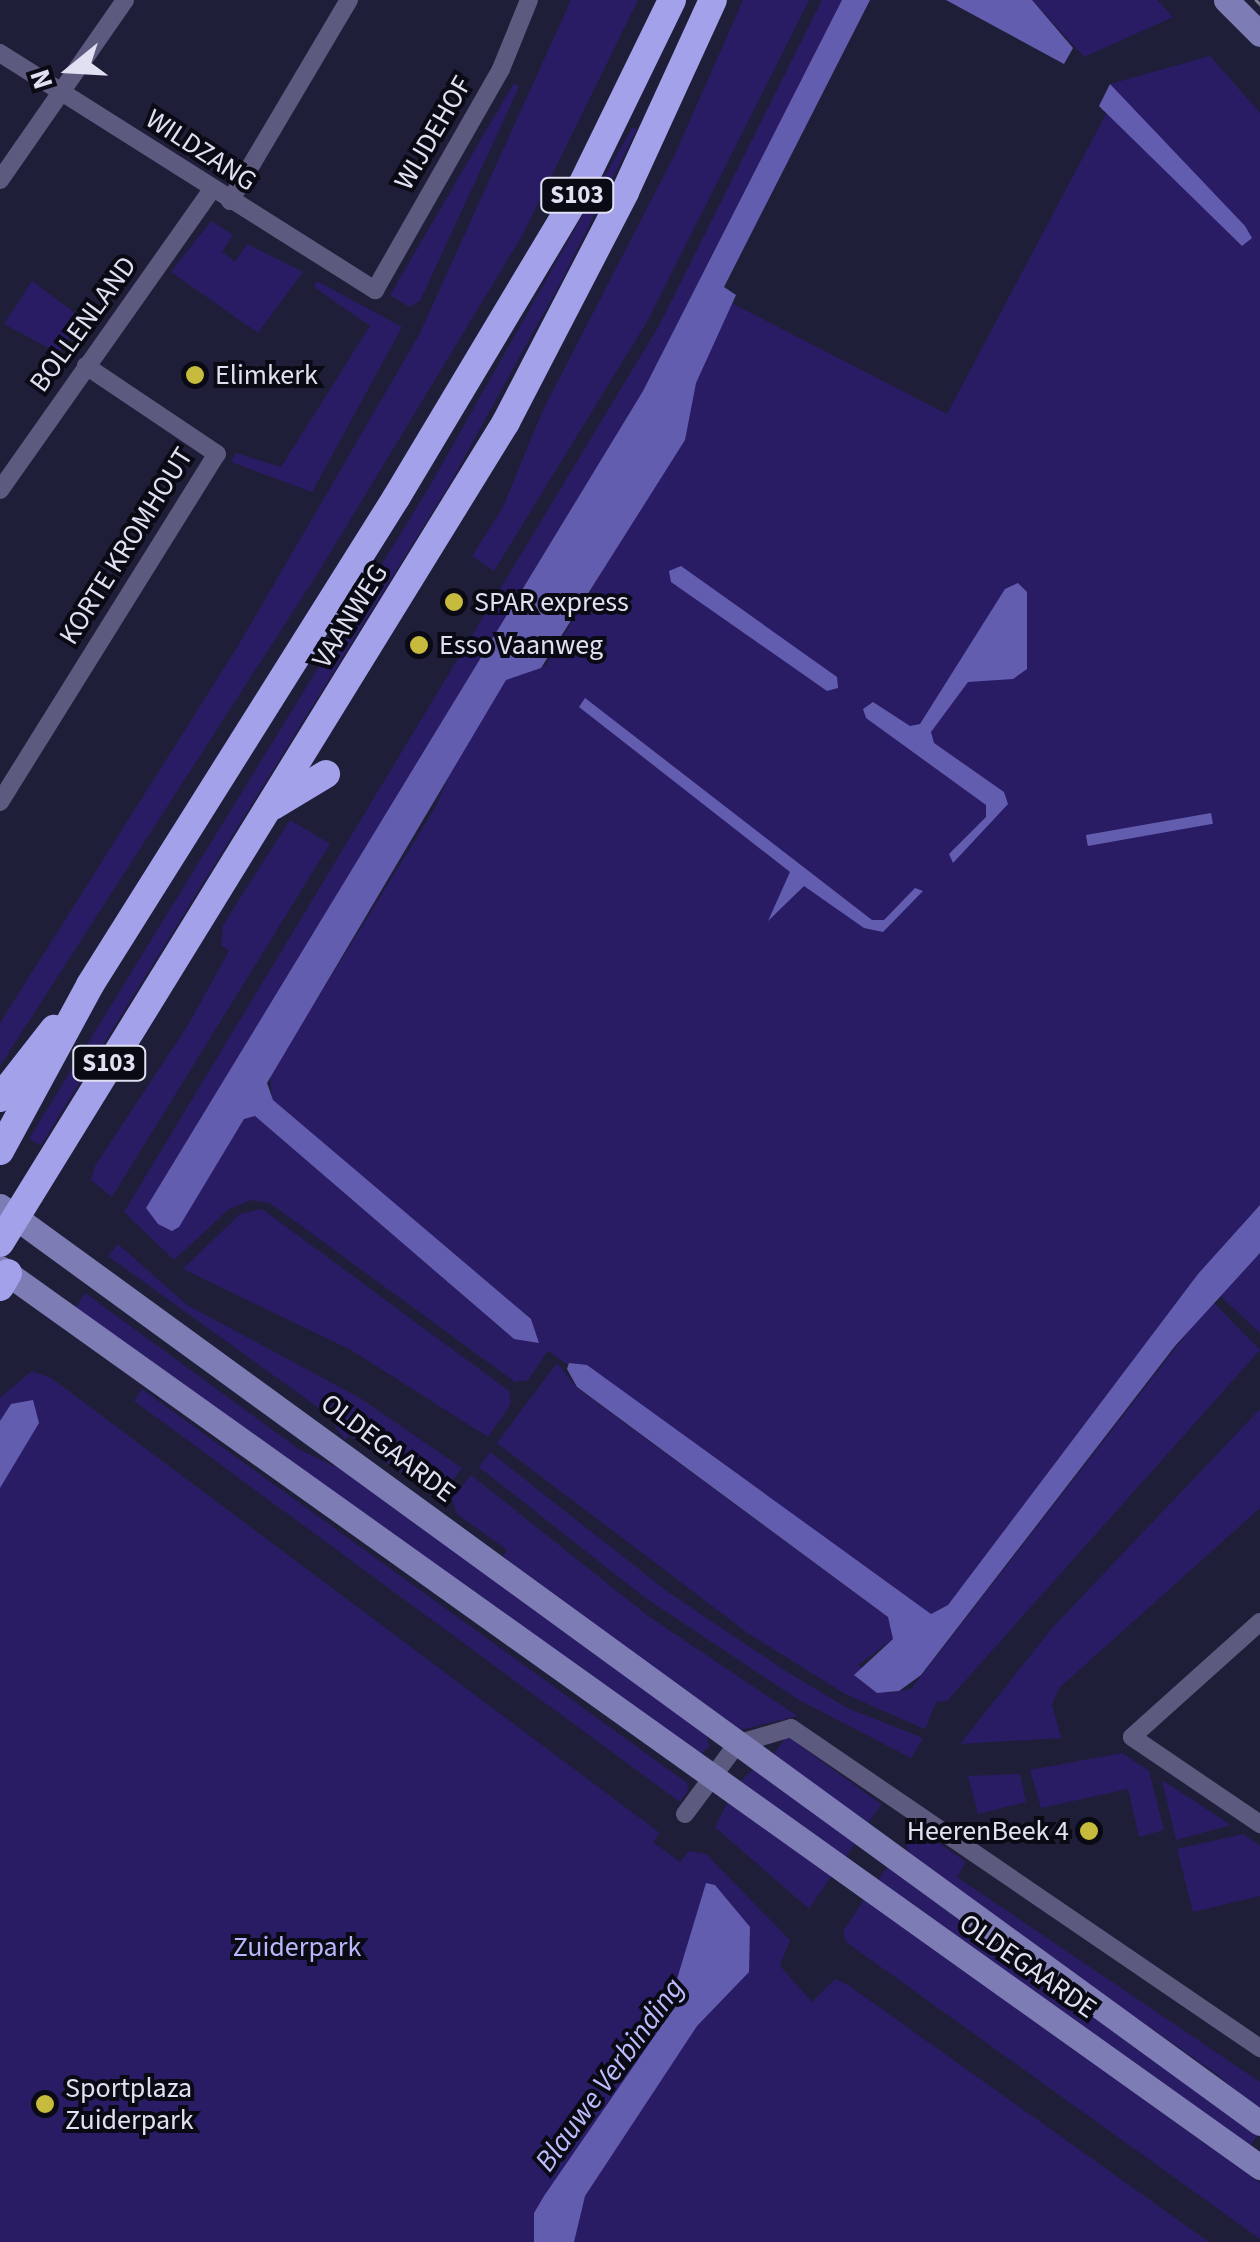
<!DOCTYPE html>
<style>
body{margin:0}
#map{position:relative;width:1260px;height:2242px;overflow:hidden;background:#1f1e38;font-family:"Source Sans 3",sans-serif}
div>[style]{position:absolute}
.green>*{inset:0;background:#291c64;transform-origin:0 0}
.water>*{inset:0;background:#635db0;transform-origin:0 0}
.minor>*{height:18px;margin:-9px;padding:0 9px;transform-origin:9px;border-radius:9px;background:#5c5b7f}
.secondary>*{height:25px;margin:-12.5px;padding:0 12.5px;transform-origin:12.5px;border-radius:12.5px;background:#7d7cb5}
.trunk>*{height:28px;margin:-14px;padding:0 14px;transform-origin:14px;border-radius:14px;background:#a2a1ea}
.tram>*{height:2.5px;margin:-1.25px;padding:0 1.25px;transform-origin:1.25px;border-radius:1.25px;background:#7b7b91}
.dots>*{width:28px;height:28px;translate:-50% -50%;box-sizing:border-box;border:5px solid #0a0a15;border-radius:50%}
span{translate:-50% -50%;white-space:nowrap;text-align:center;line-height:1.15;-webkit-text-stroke:8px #0a0a15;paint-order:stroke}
.shield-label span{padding:2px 8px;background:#0a0a15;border:2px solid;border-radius:8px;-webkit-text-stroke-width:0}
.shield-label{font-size:25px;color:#e0e0f2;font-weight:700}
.street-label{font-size:28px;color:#e0e0f2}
.poi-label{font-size:28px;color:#e0e0f2}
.left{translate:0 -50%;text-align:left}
.right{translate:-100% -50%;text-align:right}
.park-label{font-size:28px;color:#b7b7fa}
.water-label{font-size:30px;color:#bcbbfe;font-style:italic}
.north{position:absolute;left:20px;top:20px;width:100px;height:100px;-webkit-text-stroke:8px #0a0a15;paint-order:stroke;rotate:252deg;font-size:28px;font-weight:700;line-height:40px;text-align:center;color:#e0e0f2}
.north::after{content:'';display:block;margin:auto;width:35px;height:45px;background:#e0e0f2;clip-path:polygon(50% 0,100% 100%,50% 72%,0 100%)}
</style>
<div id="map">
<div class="green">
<div style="clip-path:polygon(571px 0,638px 0,522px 236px,321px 568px,0 1066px,0 1023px,238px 646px,419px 335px)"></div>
<div style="clip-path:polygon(743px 0,809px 0,648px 320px,494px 571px,472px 556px,502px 509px,543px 410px,676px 152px)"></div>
<div style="clip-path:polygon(822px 0,842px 0,643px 391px,146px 1208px,178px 1227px,244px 1119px,255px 1116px,514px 1339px,537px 1337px,531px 1319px,272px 1100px,270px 1075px,435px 808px,477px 713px,507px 678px,546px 665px,678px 444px,716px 295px,947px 414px,1107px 112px,1242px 246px,1251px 238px,1110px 84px,1210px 56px,1260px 113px,1260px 1205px,1198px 1274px,948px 1605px,930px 1614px,548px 1351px,528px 1380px,515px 1382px,270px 1203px,251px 1200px,229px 1209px,174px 1260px,124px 1212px,660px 324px)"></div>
<div style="clip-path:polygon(1032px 0,1157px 0,1173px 17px,1084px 57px)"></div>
<div style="clip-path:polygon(514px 83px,519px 87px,420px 301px,409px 307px,390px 295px)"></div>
<div style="clip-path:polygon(632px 128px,637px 129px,562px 280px,449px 485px,41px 1145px,29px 1139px,428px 489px)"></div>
<div style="clip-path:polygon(211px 221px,233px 235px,222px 252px,235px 262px,247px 244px,303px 272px,258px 333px,171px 272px)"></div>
<div style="clip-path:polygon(32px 281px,83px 319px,58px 353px,4px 324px)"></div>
<div style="clip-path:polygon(317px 281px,402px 327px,312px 492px,231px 462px,236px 453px,281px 467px,370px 326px,314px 287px)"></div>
<div style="clip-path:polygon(290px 820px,330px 844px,112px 1197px,91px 1180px,95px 1166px,188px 1025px,229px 951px,221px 945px,223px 925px)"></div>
<div style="clip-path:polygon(262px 1209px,509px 1391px,511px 1404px,488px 1437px,351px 1350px,183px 1269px,240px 1214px)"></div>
<div style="clip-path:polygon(118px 1244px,187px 1305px,360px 1398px,462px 1468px,444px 1492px,431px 1495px,349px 1435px,345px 1440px,327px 1414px,108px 1256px)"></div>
<div style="clip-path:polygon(1260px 1253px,1260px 1333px,1218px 1294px)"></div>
<div style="clip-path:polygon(85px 1293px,300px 1450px,349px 1473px,706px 1732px,709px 1746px,699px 1756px,73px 1312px)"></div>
<div style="clip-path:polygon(1212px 1301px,1260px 1350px,947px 1701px,936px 1702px,925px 1729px,847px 1695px,749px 1634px,497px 1443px,557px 1363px,577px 1388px,888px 1617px,893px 1639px,858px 1665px,887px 1693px,911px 1689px)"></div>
<div style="clip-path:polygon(32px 1371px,51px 1378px,660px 1833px,653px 1842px,680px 1862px,689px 1851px,706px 1854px,790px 1940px,780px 1966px,812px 2002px,835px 1979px,848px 1985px,1209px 2242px,0 2242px,0 1438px,11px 1404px,0 1421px,0 1398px)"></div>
<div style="clip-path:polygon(142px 1389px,687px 1783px,688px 1791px,680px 1802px,134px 1401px)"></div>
<div style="clip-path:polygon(1260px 1409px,1260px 1508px,1059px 1688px,1052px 1705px,1061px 1738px,960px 1744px,1053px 1627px)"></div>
<div style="clip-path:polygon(490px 1452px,668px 1592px,784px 1670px,847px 1708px,923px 1738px,911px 1758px,799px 1700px,644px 1597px,479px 1467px)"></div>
<div style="clip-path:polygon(471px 1475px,648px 1616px,797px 1716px,732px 1732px,523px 1580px,503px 1555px,507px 1550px,456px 1513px,452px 1498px)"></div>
<div style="left:787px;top:1736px;width:117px;height:30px;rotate:36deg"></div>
<div style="clip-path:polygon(1122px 1753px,1149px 1771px,1164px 1830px,1139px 1837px,1128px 1789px,1041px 1808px,1030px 1770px)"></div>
<div style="clip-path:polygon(755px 1767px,858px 1840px,841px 1863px,739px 1783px)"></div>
<div style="clip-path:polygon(1020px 1774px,1026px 1802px,978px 1814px,968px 1776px)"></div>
<div style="clip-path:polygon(1162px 1780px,1231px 1825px,1176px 1840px)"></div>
<div style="clip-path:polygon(729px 1800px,832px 1875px,809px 1909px,715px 1827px)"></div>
<div style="clip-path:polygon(916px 1827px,966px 1862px,957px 1877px,1260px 2082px,1260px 2111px,1214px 2072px,914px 1863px,906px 1846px)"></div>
<div style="clip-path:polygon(1243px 1834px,1260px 1846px,1260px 1896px,1193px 1912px,1177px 1849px)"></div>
<div style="left:889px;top:1865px;width:457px;height:24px;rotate:36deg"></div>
<div style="clip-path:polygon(865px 1898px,1260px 2183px,1260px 2239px,846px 1942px,843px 1932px)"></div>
</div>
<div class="water">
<div style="clip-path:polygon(842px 0,870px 0,724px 287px,736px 295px,696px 383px,685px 440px,541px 668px,506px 680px,267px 1083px,273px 1100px,531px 1319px,539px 1343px,514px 1339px,255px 1116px,244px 1119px,179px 1227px,172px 1231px,158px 1224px,146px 1208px,643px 391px)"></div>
<div style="clip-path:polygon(946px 0,1032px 0,1073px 48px,1064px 64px)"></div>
<div style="clip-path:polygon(1110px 84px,1245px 226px,1252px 238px,1242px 246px,1099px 106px)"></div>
<div style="clip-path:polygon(681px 566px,837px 677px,838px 688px,827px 691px,671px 582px,669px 571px)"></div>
<div style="clip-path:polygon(1018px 583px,1027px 592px,1027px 669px,1013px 679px,968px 682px,931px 732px,934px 743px,1004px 792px,1008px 804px,953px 863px,949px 854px,986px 817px,986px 805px,866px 718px,863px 709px,873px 702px,910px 726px,920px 724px,1005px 589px)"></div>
<div style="clip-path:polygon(585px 698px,872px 920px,884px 920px,915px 888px,923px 891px,883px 932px,864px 928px,804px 886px,768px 921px,790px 872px,579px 707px)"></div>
<div style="left:1211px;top:813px;width:11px;height:127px;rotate:80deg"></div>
<div style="clip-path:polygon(1260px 1205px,1260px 1253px,1175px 1346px,921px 1675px,899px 1691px,877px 1693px,854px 1675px,893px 1639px,888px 1617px,577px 1387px,567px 1369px,569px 1363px,587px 1365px,931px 1614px,948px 1605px,1198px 1274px)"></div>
<div style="clip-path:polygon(33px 1400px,39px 1423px,0 1488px,0 1421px,11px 1404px)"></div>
<div style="clip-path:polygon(706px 1883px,715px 1885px,750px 1927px,749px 1972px,697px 2026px,585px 2196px,574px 2242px,534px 2242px,534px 2213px,544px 2196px,664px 2022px)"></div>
</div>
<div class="minor">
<div style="left:0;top:53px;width:444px;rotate:32.3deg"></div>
<div style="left:375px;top:290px;width:254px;rotate:-60.3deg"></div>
<div style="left:501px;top:69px;width:74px;rotate:-67.9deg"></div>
<div style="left:0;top:180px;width:219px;rotate:-55.2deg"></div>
<div style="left:230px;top:201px;width:234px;rotate:-59.4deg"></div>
<div style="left:0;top:490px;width:366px;rotate:-54.8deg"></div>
<div style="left:0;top:802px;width:410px;rotate:-58.1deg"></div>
<div style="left:217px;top:454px;width:158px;rotate:-146.1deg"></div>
<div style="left:1260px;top:1622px;width:172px;rotate:138.1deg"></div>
<div style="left:1132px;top:1737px;width:155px;rotate:34.2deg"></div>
<div style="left:685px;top:1814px;width:87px;rotate:-53.4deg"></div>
<div style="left:737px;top:1744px;width:56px;rotate:-16.5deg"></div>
<div style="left:791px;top:1728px;width:568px;rotate:34.31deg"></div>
</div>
<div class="secondary">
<div style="left:1226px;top:0;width:48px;rotate:45deg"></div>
<div style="left:0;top:1206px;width:1558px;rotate:36.05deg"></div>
<div style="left:0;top:1268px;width:1548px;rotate:35.51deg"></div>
</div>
<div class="trunk">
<div style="left:273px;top:806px;width:62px;rotate:-31.1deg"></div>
<div style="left:0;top:1098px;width:88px;rotate:-52deg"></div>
<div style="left:0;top:1151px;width:189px;rotate:-61.5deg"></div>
<div style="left:90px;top:985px;width:575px;rotate:-57.86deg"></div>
<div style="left:396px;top:498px;width:351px;rotate:-59.1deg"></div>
<div style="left:576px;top:197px;width:219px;rotate:-64deg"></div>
<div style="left:0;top:1243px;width:964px;rotate:-58.35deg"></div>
<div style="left:506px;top:422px;width:259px;rotate:-62.6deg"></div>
<div style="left:625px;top:192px;width:211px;rotate:-65.4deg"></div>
<div style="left:0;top:1287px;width:16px;rotate:-60deg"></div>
</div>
<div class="tram">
<div style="left:1256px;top:0;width:6px;rotate:45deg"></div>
</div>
<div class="dots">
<div style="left:195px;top:375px;background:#c6bb3c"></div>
<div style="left:454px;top:602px;background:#c6bb3c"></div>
<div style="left:419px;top:645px;background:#c6bb3c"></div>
<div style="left:1089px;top:1831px;background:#c6bb3c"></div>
<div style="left:45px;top:2104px;background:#c6bb3c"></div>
</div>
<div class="shield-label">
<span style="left:577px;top:195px">S103</span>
<span style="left:109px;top:1063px">S103</span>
</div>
<div class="street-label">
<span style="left:433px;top:133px;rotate:-60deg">WIJDEHOF</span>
<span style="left:201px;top:150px;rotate:33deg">WILDZANG</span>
<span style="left:83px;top:324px;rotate:-54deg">BOLLENLAND</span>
<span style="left:126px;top:546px;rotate:-58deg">KORTE KROMHOUT</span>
<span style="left:350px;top:616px;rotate:-58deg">VAANWEG</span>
<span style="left:388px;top:1448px;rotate:37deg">OLDEGAARDE</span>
<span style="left:1028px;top:1966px;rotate:35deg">OLDEGAARDE</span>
</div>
<div class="poi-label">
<span class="left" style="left:215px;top:375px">Elimkerk</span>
<span class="left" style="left:474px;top:602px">SPAR express</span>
<span class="left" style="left:439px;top:645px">Esso Vaanweg</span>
<span class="right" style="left:1069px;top:1831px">HeerenBeek 4</span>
<span class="left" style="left:65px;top:2104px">Sportplaza<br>Zuiderpark</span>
</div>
<div class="park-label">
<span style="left:297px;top:1947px">Zuiderpark</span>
</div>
<div class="water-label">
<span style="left:610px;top:2075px;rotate:-54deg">Blauwe Verbinding</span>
</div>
<div class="north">N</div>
</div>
